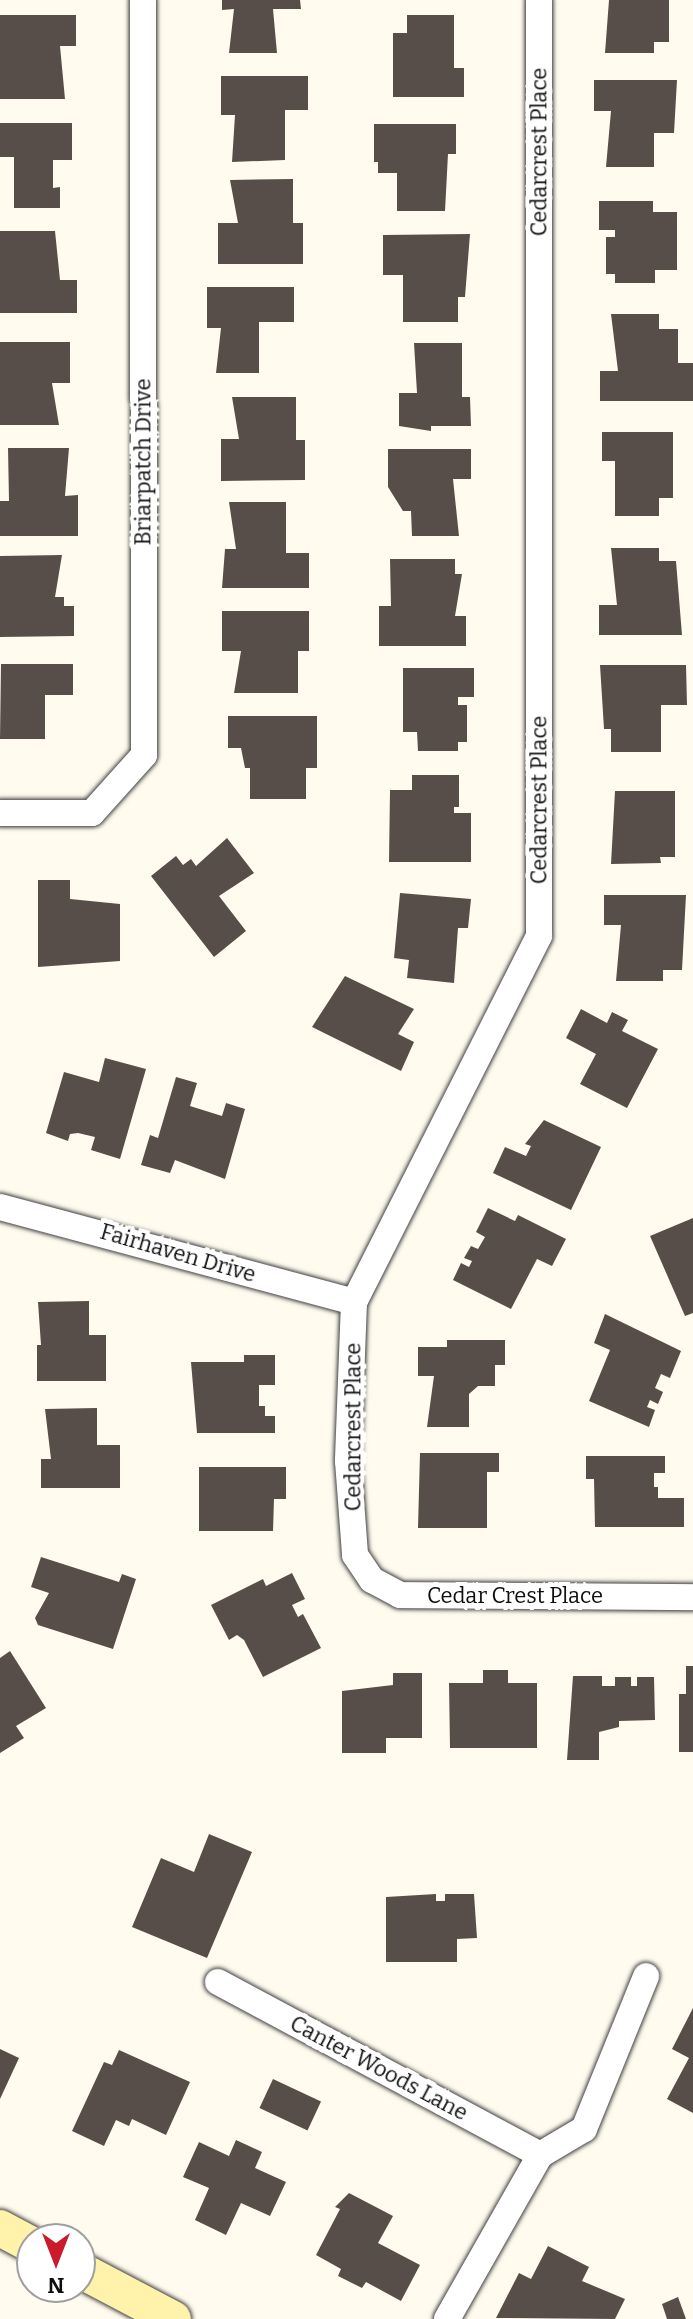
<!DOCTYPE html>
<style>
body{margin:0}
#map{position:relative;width:693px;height:2319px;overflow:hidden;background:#fffbef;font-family:Bitter,serif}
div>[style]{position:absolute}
.building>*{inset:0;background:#584e49;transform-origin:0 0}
.roads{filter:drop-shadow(0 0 2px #414141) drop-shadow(0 0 2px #414141)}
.street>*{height:26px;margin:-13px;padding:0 13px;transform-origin:13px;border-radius:13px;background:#fff}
.secondary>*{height:36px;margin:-18px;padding:0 18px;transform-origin:18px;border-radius:18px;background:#fff2aa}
span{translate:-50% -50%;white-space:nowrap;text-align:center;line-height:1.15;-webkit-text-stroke:8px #fff;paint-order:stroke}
.street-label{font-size:22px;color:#0e0e0e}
.north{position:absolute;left:16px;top:2223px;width:80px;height:80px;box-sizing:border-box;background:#fff;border:2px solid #9f9f9f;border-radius:50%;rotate:180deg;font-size:22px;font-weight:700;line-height:32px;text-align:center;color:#0e0e0e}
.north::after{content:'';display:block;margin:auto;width:28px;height:36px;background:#c91b2a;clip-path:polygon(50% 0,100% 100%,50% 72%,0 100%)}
</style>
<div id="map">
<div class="building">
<div style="clip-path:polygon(222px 0,300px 0,301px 9px,273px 9px,277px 53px,229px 53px,234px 9px,222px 10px)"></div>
<div style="clip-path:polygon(609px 0,669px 0,669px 42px,654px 42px,654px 53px,605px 53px)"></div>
<div style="clip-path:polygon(0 15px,76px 15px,76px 46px,60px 46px,65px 99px,0 99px)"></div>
<div style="clip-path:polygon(407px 15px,454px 15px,454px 68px,464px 68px,464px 97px,393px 97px,393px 33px,407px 33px)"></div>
<div style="clip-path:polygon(221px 76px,308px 76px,308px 110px,285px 110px,285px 160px,232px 162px,235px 115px,221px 115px)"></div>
<div style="clip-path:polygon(594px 80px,677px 80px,674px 133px,654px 133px,654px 167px,606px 167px,611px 111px,594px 111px)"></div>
<div style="clip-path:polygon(0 123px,72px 123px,72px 160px,53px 160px,53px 188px,60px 187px,60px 208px,14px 208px,14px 157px,0 157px)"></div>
<div style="clip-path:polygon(374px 124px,456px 124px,456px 154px,448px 154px,445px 211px,397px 211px,397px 173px,378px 173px,378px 162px,374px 162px)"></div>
<div style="clip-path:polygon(293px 179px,293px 223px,303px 223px,303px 264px,218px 264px,218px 223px,238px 223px,230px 180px)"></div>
<div style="clip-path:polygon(599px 201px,653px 201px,653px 212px,677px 212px,677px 270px,655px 270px,655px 283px,615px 283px,615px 274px,606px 274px,606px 237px,615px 237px,615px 230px,599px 230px)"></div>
<div style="clip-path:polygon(0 231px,55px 231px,60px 280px,77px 280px,77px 313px,0 313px)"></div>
<div style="clip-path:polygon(470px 234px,465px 297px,458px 297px,458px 322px,403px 322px,403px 275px,383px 275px,383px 235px)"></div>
<div style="clip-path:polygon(207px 287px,294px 287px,294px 322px,259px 322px,259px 373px,216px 373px,221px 328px,207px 328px)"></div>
<div style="clip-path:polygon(611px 314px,659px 314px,659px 329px,678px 329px,678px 363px,693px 363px,693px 401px,600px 401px,600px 371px,618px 371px)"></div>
<div style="clip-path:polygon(0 342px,70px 342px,70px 383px,52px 383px,59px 425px,0 425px)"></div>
<div style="clip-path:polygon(414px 343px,462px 343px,462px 397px,470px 397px,471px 426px,431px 426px,431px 431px,399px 426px,399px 393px,417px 393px)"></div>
<div style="clip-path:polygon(232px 397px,296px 397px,296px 440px,305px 440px,305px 480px,221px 481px,221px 439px,239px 439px)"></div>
<div style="clip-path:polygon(602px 432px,673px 432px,673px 498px,659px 498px,659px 516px,615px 516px,615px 461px,602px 461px)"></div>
<div style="clip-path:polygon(8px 448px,69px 448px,65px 496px,78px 495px,78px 536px,0 536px,0 501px,9px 501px)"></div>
<div style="clip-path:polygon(388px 449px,471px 449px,471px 479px,453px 479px,459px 536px,412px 536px,411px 511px,403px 511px,388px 487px)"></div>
<div style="clip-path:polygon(229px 502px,286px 502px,286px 553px,309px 553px,309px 588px,222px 588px,225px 549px,236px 549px)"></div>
<div style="clip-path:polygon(611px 548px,659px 548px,659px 561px,676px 561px,682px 635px,599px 635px,599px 605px,617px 605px)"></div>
<div style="clip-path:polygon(62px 555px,55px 597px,64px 597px,64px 606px,74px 606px,74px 636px,0 637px,0 556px)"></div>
<div style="clip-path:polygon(390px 559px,455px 559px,455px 574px,462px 574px,455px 616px,466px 616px,466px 646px,379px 646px,379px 606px,391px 606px)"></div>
<div style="clip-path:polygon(222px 611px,309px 611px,309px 651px,298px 651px,298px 693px,234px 693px,241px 651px,222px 651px)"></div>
<div style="clip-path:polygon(1px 664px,73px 664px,73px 695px,45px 695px,45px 739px,0 739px)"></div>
<div style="clip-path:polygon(600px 665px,686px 665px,687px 705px,661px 705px,661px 752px,611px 752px,611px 729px,604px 729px)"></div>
<div style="clip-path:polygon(403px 668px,474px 668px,474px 697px,458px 697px,458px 705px,467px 705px,467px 742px,458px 742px,458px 751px,418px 751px,417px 732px,403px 732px)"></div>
<div style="clip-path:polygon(228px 716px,317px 716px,317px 768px,306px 768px,306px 799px,250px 799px,250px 768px,245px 768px,241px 748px,228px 748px)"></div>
<div style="clip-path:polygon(412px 775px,459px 775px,459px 807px,454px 807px,454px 813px,471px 813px,471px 862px,389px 862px,390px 790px,412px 790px)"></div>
<div style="clip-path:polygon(615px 791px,675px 791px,675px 857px,660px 857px,661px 863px,611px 864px)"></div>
<div style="clip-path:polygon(227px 838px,254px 873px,219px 896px,246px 931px,214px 957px,151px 876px,176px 856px,183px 865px,191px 859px,196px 866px)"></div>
<div style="clip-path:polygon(38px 880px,70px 880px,70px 899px,120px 904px,120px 961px,38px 967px)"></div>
<div style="clip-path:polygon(400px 893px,471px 899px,468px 928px,458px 928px,454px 983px,407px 978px,409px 960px,394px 958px)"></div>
<div style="clip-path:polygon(604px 895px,686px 895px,682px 970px,663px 970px,663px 981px,616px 981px,621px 925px,604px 925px)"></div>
<div style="clip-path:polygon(345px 976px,414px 1009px,398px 1034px,414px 1042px,401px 1071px,312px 1027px)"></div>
<div style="clip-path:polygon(581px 1009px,607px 1023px,612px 1012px,628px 1020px,622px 1031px,658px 1049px,627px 1108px,580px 1084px,596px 1054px,566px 1038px)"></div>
<div style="clip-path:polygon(105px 1058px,146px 1069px,120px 1159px,91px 1150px,95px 1137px,78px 1133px,70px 1134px,68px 1141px,46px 1133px,64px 1072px,99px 1082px)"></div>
<div style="clip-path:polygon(176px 1077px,197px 1083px,190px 1106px,222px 1116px,226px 1103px,245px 1109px,225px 1179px,175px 1160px,170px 1173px,141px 1165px,150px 1135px,158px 1138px)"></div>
<div style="clip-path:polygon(544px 1120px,601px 1147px,571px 1210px,493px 1173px,505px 1147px,526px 1156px,531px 1146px,525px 1144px)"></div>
<div style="clip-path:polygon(488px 1208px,515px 1221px,518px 1215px,566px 1239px,552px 1266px,537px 1259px,511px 1309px,453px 1280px,461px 1263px,469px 1267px,472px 1261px,464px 1258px,471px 1246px,478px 1249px,485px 1237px,476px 1232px)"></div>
<div style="clip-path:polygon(693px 1218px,693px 1313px,685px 1316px,650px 1236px)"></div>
<div style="clip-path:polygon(89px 1301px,89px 1335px,106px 1335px,106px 1381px,37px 1381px,37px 1345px,41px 1345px,38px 1302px)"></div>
<div style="clip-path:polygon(605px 1314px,681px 1351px,670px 1378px,661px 1374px,655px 1388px,663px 1392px,658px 1404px,650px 1400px,647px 1407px,655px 1410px,649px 1427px,589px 1401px,610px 1350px,594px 1343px)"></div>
<div style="clip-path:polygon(447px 1340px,505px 1340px,505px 1365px,495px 1365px,495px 1386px,478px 1386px,469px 1394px,469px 1427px,427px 1427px,434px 1376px,418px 1376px,418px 1347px,447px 1347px)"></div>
<div style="clip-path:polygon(244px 1355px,275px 1355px,275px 1385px,259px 1385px,259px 1406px,265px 1406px,265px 1416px,275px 1416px,275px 1433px,197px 1433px,191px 1362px,244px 1362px)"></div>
<div style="clip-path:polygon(97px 1408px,97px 1445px,120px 1445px,120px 1488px,41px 1488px,41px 1459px,51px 1459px,45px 1409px)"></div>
<div style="clip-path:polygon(420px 1453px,499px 1453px,499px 1472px,487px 1472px,487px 1528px,418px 1528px)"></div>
<div style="clip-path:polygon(586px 1456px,665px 1456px,665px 1473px,654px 1473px,654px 1487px,658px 1487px,658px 1498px,684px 1498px,684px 1527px,595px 1527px,594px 1479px,586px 1479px)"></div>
<div style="clip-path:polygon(199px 1467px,286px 1467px,286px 1499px,274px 1499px,273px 1531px,199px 1531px)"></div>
<div style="clip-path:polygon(41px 1557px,119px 1582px,122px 1574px,136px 1579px,113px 1649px,38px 1625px,35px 1618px,49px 1593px,31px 1587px)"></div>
<div style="clip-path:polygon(292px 1573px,305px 1599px,292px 1605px,298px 1617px,303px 1614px,321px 1648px,263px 1677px,244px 1640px,237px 1635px,229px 1640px,211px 1605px,263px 1579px,266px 1586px)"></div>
<div style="clip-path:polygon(10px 1651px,46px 1708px,16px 1726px,24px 1738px,0 1753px,0 1658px)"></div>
<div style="clip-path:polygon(686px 1666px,693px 1666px,693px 1752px,679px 1752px,679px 1694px,686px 1694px)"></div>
<div style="clip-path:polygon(483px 1670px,508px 1670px,508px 1683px,537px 1683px,537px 1748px,450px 1748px,449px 1683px,483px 1683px)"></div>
<div style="clip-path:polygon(393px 1673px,422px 1673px,422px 1738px,386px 1738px,386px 1753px,342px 1753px,342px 1691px,393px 1685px)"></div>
<div style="clip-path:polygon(573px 1676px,602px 1676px,602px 1686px,615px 1686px,615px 1677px,631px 1677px,631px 1686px,637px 1686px,637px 1677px,654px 1677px,655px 1720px,619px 1721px,619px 1727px,599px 1732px,599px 1760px,567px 1760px)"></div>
<div style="clip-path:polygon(209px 1834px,252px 1852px,207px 1958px,132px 1927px,161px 1858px,194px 1872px)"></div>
<div style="clip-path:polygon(436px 1894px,436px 1901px,445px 1901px,445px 1894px,474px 1894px,477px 1938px,457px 1939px,457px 1962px,386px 1962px,386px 1897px)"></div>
<div style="clip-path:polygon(693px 2008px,693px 2113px,667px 2099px,689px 2058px,672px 2049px)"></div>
<div style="clip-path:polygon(0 2049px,19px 2058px,0 2099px)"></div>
<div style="clip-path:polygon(119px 2050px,190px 2082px,166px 2135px,132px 2119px,129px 2126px,116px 2120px,104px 2146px,72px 2131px,104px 2062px,112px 2065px)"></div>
<div style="left:273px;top:2079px;width:53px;height:32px;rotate:25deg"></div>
<div style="clip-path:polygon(236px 2140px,262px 2152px,255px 2168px,286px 2182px,270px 2216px,241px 2203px,226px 2235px,195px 2220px,209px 2188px,183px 2177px,199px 2142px,229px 2156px)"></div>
<div style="clip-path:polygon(349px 2193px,393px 2216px,378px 2243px,420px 2265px,401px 2301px,366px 2282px,362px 2288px,338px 2276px,341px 2269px,316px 2255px,340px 2209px,335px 2207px)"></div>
<div style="clip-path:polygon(548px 2246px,589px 2267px,582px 2281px,625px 2299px,615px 2319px,496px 2318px,519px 2273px,531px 2279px)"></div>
<div style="clip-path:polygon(678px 2297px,686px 2319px,667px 2319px,662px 2304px)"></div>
</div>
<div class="roads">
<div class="street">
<div style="left:539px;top:0;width:936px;rotate:90deg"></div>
<div style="left:539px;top:936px;width:410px;rotate:116.8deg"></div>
<div style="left:354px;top:1302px;width:159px;rotate:92.2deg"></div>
<div style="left:348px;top:1461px;width:94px;rotate:85.7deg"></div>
<div style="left:355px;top:1555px;width:30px;rotate:56deg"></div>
<div style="left:372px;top:1580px;width:32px;rotate:28deg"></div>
<div style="left:400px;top:1595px;width:293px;rotate:0.4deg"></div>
<div style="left:0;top:813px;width:92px"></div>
<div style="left:92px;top:813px;width:78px;rotate:-48.1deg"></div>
<div style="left:144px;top:755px;width:755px;rotate:-90.08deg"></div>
<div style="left:0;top:1207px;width:367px;rotate:15deg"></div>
<div style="left:218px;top:1982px;width:366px;rotate:28.2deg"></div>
<div style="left:447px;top:2319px;width:189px;rotate:-60.4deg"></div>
<div style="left:540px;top:2155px;width:51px;rotate:-30.6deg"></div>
<div style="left:584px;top:2129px;width:165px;rotate:-67.9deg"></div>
</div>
<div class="secondary">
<div style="left:0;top:2228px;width:36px;rotate:28deg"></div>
<div style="left:80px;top:2270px;width:105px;rotate:27.8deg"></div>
</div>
</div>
<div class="street-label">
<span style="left:539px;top:152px;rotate:-90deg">Cedarcrest Place</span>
<span style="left:143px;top:462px;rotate:-90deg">Briarpatch Drive</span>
<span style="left:539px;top:800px;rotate:-90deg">Cedarcrest Place</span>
<span style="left:178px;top:1253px;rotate:16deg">Fairhaven Drive</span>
<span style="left:353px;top:1427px;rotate:-90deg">Cedarcrest Place</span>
<span style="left:515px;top:1596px">Cedar Crest Place</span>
<span style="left:379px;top:2068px;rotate:28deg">Canter Woods Lane</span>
</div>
<div class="north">N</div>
</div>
